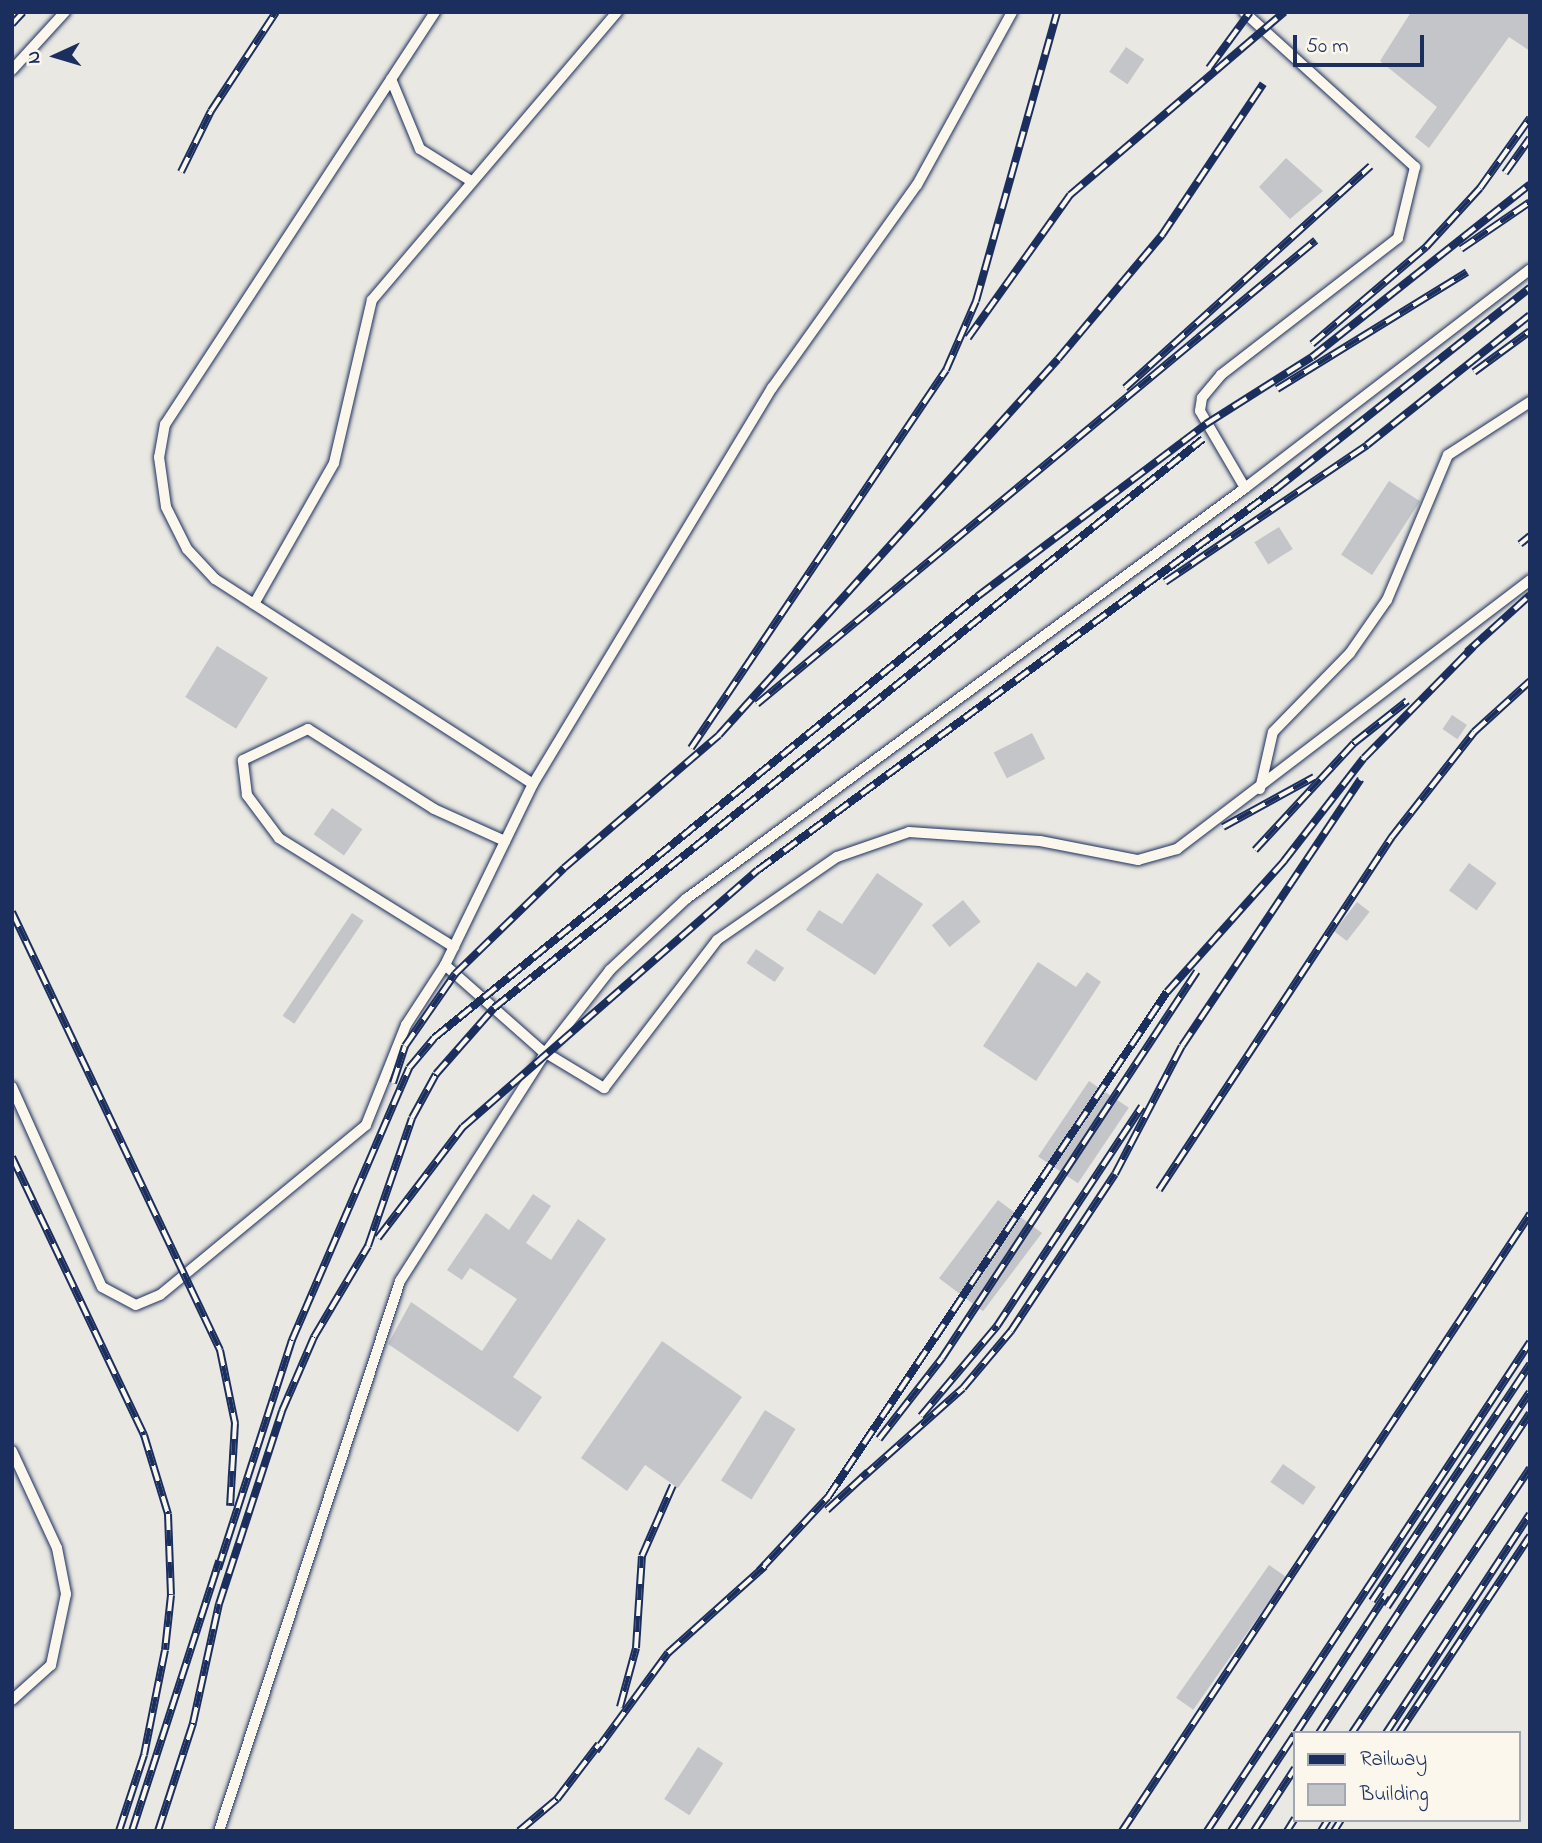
<!DOCTYPE html>
<style>
body{margin:0}
#map{position:relative;width:1542px;height:1843px;overflow:hidden;background:#fbf7ec;font-family:"Indie Flower",sans-serif}
div>[style]{position:absolute}
.built>*{inset:0;background:#eae8e2}
.building>*{inset:0;background:#c3c5c9;transform-origin:0 0}
.roads{filter:drop-shadow(0 0 2px #1b2f5e) drop-shadow(0 0 2px #1b2f5e)}
.service>*{height:10px;margin:-5px;padding:0 5px;transform-origin:5px;border-radius:5px;background:#fbf7ec}
.rail>*{height:8px;margin-top:-4px;transform-origin:0;background:repeating-linear-gradient(90deg,#fbf7ec 0 16px,#1b2f5e 0 32px);box-sizing:border-box;border-block:2px solid #1b2f5e}
span{translate:-50% -50%;white-space:nowrap;text-align:center;line-height:1.15;-webkit-text-stroke:5px #fbf7ec;paint-order:stroke}
.frame{position:absolute;inset:0;border:14px solid #1b2f5e;pointer-events:none}
.legend{position:absolute;left:1293px;top:1731px;width:228px;height:91px;box-sizing:border-box;background:#fbf7ec;border:2px solid #a1a7b3;margin:0;padding:9px 12px;list-style:none;font-size:21px;color:#1b2f5e}
.legend li{display:flex;align-items:center;gap:14px;height:35px}
.legend b{width:35px;border:2px solid #a1a7b3}
.north{position:absolute;left:21px;top:21px;width:70px;height:70px;-webkit-text-stroke:5px #fbf7ec;paint-order:stroke;rotate:266deg;font-size:19px;font-weight:700;line-height:28px;text-align:center;color:#1b2f5e}
.north::after{content:'';display:block;margin:auto;width:24px;height:32px;background:#1b2f5e;clip-path:polygon(50% 0,100% 100%,50% 72%,0 100%)}
.scale{position:absolute;left:1293px;top:35px;width:131px;height:32px;box-sizing:border-box;border:4px solid #1b2f5e;border-top:0;padding-left:9px;font-size:21px;line-height:24px;white-space:nowrap;color:#1b2f5e;-webkit-text-stroke:5px #fbf7ec;paint-order:stroke}
</style>
<div id="map">
<div class="built">
<div style="clip-path:polygon(evenodd,12px 12px,1530px 12px,1530px 1831px,12px 1831px,12px 12px,1295px 1733px,1519px 1733px,1519px 1820px,1295px 1820px,1295px 1733px)"></div>
</div>
<div class="building">
<div style="clip-path:polygon(1411px 12px,1530px 12px,1530px 51px,1509px 37px,1429px 148px,1415px 137px,1437px 107px,1380px 61px)"></div>
<div style="left:1126px;top:47px;width:22px;height:30px;rotate:34deg"></div>
<div style="clip-path:polygon(1286px 158px,1323px 191px,1290px 219px,1259px 187px)"></div>
<div style="left:1389px;top:481px;width:37px;height:88px;rotate:33deg"></div>
<div style="left:1279px;top:527px;width:26px;height:29px;rotate:58deg"></div>
<div style="left:217px;top:646px;width:60px;height:60px;rotate:32deg"></div>
<div style="left:1452px;top:715px;width:18px;height:17px;rotate:34deg"></div>
<div style="left:1032px;top:733px;width:29px;height:43px;rotate:63deg"></div>
<div style="left:332px;top:808px;width:37px;height:32px;rotate:35deg"></div>
<div style="left:1469px;top:863px;width:34px;height:34px;rotate:36deg"></div>
<div style="clip-path:polygon(877px 873px,923px 904px,875px 975px,806px 930px,819px 910px,842px 924px)"></div>
<div style="left:963px;top:900px;width:28px;height:40px;rotate:51deg"></div>
<div style="left:1357px;top:902px;width:16px;height:37px;rotate:38deg"></div>
<div style="left:352px;top:913px;width:14px;height:124px;rotate:34deg"></div>
<div style="left:756px;top:949px;width:34px;height:17px;rotate:34deg"></div>
<div style="clip-path:polygon(1038px 962px,1076px 987px,1087px 972px,1101px 982px,1036px 1081px,983px 1046px)"></div>
<div style="left:1089px;top:1081px;width:48px;height:91px;rotate:34deg"></div>
<div style="clip-path:polygon(533px 1194px,551px 1206px,526px 1243px,551px 1260px,578px 1219px,606px 1239px,513px 1377px,542px 1397px,518px 1432px,388px 1344px,411px 1302px,482px 1351px,517px 1299px,470px 1268px,462px 1280px,447px 1270px,486px 1213px,509px 1230px)"></div>
<div style="left:998px;top:1200px;width:55px;height:98px;rotate:37deg"></div>
<div style="clip-path:polygon(662px 1341px,742px 1397px,678px 1488px,645px 1465px,627px 1491px,581px 1458px)"></div>
<div style="left:765px;top:1410px;width:36px;height:83px;rotate:32deg"></div>
<div style="left:1283px;top:1464px;width:40px;height:22px;rotate:35deg"></div>
<div style="left:1269px;top:1565px;width:21px;height:162px;rotate:35deg"></div>
<div style="left:698px;top:1747px;width:30px;height:62px;rotate:33deg"></div>
</div>
<div class="roads">
<div class="service">
<div style="left:435px;top:12px;width:493px;rotate:123.2deg"></div>
<div style="left:165px;top:424px;width:34px;rotate:100deg"></div>
<div style="left:159px;top:457px;width:50px;rotate:82deg"></div>
<div style="left:166px;top:507px;width:47px;rotate:63.4deg"></div>
<div style="left:187px;top:549px;width:41px;rotate:47deg"></div>
<div style="left:215px;top:579px;width:378px;rotate:32.8deg"></div>
<div style="left:1244px;top:12px;width:231px;rotate:42.2deg"></div>
<div style="left:1415px;top:167px;width:73px;rotate:103.5deg"></div>
<div style="left:1398px;top:238px;width:224px;rotate:142.3deg"></div>
<div style="left:1221px;top:375px;width:30px;rotate:130deg"></div>
<div style="left:1202px;top:398px;width:13px;rotate:99deg"></div>
<div style="left:1200px;top:411px;width:89px;rotate:59.7deg"></div>
<div style="left:1245px;top:488px;width:359px;rotate:-37.5deg"></div>
<div style="left:12px;top:70px;width:79px;rotate:-47.6deg"></div>
<div style="left:391px;top:79px;width:76px;rotate:67.5deg"></div>
<div style="left:420px;top:149px;width:60px;rotate:32.1deg"></div>
<div style="left:254px;top:604px;width:162px;rotate:-60.4deg"></div>
<div style="left:334px;top:463px;width:167px;rotate:-76.9deg"></div>
<div style="left:372px;top:300px;width:378px;rotate:-49.6deg"></div>
<div style="left:1260px;top:789px;width:58px;rotate:-77.2deg"></div>
<div style="left:1273px;top:732px;width:110px;rotate:-45.7deg"></div>
<div style="left:1350px;top:653px;width:65px;rotate:-55.1deg"></div>
<div style="left:1387px;top:600px;width:157px;rotate:-67.2deg"></div>
<div style="left:1448px;top:455px;width:98px;rotate:-32.9deg"></div>
<div style="left:454px;top:947px;width:206px;rotate:-148.1deg"></div>
<div style="left:279px;top:838px;width:54px;rotate:-126.7deg"></div>
<div style="left:247px;top:795px;width:35px;rotate:-97deg"></div>
<div style="left:243px;top:760px;width:72px;rotate:-25.5deg"></div>
<div style="left:308px;top:729px;width:149px;rotate:32.4deg"></div>
<div style="left:434px;top:809px;width:78px;rotate:24.3deg"></div>
<div style="left:445px;top:965px;width:128px;rotate:41.5deg"></div>
<div style="left:541px;top:1050px;width:74px;rotate:31.1deg"></div>
<div style="left:604px;top:1088px;width:186px;rotate:-52.6deg"></div>
<div style="left:717px;top:940px;width:146px;rotate:-34.7deg"></div>
<div style="left:837px;top:857px;width:76px;rotate:-19.1deg"></div>
<div style="left:909px;top:832px;width:131px;rotate:3.9deg"></div>
<div style="left:1040px;top:841px;width:100px;rotate:11deg"></div>
<div style="left:1138px;top:860px;width:41px;rotate:-15.8deg"></div>
<div style="left:1177px;top:849px;width:444px;rotate:-37.3deg"></div>
<div style="left:12px;top:1087px;width:219px;rotate:65.8deg"></div>
<div style="left:102px;top:1287px;width:38px;rotate:28deg"></div>
<div style="left:136px;top:1305px;width:26px;rotate:-23deg"></div>
<div style="left:160px;top:1295px;width:267px;rotate:-39.5deg"></div>
<div style="left:366px;top:1125px;width:108px;rotate:-68.2deg"></div>
<div style="left:406px;top:1025px;width:72px;rotate:-57deg"></div>
<div style="left:445px;top:965px;width:201px;rotate:-64.1deg"></div>
<div style="left:533px;top:784px;width:463px;rotate:-58.9deg"></div>
<div style="left:772px;top:388px;width:249px;rotate:-54.5deg"></div>
<div style="left:917px;top:185px;width:197px;rotate:-61.2deg"></div>
<div style="left:12px;top:1451px;width:107px;rotate:65.1deg"></div>
<div style="left:57px;top:1548px;width:47px;rotate:78.9deg"></div>
<div style="left:66px;top:1594px;width:73px;rotate:101.9deg"></div>
<div style="left:51px;top:1665px;width:52px;rotate:138.1deg"></div>
<div style="left:219px;top:1831px;width:579px;rotate:-71.78deg"></div>
<div style="left:400px;top:1281px;width:272px;rotate:-57.5deg"></div>
<div style="left:546px;top:1052px;width:104px;rotate:-52deg"></div>
<div style="left:610px;top:970px;width:104px;rotate:-43.1deg"></div>
<div style="left:686px;top:899px;width:694px;rotate:-36.32deg"></div>
</div>
</div>
<div class="rail">
<div style="left:12px;top:24px;width:16px;rotate:-47deg"></div>
<div style="left:1209px;top:68px;width:69px;rotate:-53.8deg"></div>
<div style="left:181px;top:172px;width:68px;rotate:-63.8deg"></div>
<div style="left:211px;top:111px;width:118px;rotate:-56.7deg"></div>
<div style="left:1505px;top:173px;width:43px;rotate:-54.5deg"></div>
<div style="left:1461px;top:249px;width:83px;rotate:-34.3deg"></div>
<div style="left:968px;top:338px;width:176px;rotate:-54.5deg"></div>
<div style="left:1070px;top:195px;width:282px;rotate:-40.5deg"></div>
<div style="left:1312px;top:344px;width:150px;rotate:-40.4deg"></div>
<div style="left:1426px;top:247px;width:80px;rotate:-47.5deg"></div>
<div style="left:1480px;top:188px;width:86px;rotate:-54.5deg"></div>
<div style="left:1474px;top:372px;width:69px;rotate:-36.2deg"></div>
<div style="left:1125px;top:388px;width:331px;rotate:-42.1deg"></div>
<div style="left:1277px;top:389px;width:223px;rotate:-31.6deg"></div>
<div style="left:1520px;top:544px;width:13px;rotate:-39deg"></div>
<div style="left:1165px;top:582px;width:244px;rotate:-34.1deg"></div>
<div style="left:1367px;top:445px;width:208px;rotate:-38.6deg"></div>
<div style="left:1467px;top:652px;width:85px;rotate:-42.1deg"></div>
<div style="left:757px;top:704px;width:726px;rotate:-39.69deg"></div>
<div style="left:691px;top:748px;width:456px;rotate:-56deg"></div>
<div style="left:946px;top:370px;width:75px;rotate:-66.5deg"></div>
<div style="left:976px;top:301px;width:300px;rotate:-74.3deg"></div>
<div style="left:1223px;top:827px;width:104px;rotate:-28.8deg"></div>
<div style="left:1255px;top:850px;width:146px;rotate:-47.2deg"></div>
<div style="left:1354px;top:743px;width:68px;rotate:-38.4deg"></div>
<div style="left:12px;top:912px;width:485px;rotate:64.6deg"></div>
<div style="left:220px;top:1350px;width:75px;rotate:78.4deg"></div>
<div style="left:235px;top:1423px;width:83px;rotate:93.4deg"></div>
<div style="left:393px;top:1083px;width:39px;rotate:-72deg"></div>
<div style="left:405px;top:1046px;width:88px;rotate:-55.2deg"></div>
<div style="left:455px;top:974px;width:152px;rotate:-44.2deg"></div>
<div style="left:564px;top:868px;width:204px;rotate:-40.6deg"></div>
<div style="left:719px;top:735px;width:506px;rotate:-47.96deg"></div>
<div style="left:1058px;top:359px;width:162px;rotate:-50deg"></div>
<div style="left:1162px;top:235px;width:182px;rotate:-56.2deg"></div>
<div style="left:12px;top:1157px;width:308px;rotate:64.6deg"></div>
<div style="left:144px;top:1435px;width:83px;rotate:73.1deg"></div>
<div style="left:168px;top:1514px;width:81px;rotate:87.9deg"></div>
<div style="left:171px;top:1595px;width:55px;rotate:96.2deg"></div>
<div style="left:165px;top:1650px;width:107px;rotate:101.3deg"></div>
<div style="left:144px;top:1755px;width:80px;rotate:108.2deg"></div>
<div style="left:1159px;top:1190px;width:422px;rotate:-56.6deg"></div>
<div style="left:1391px;top:838px;width:135px;rotate:-51.9deg"></div>
<div style="left:1474px;top:732px;width:76px;rotate:-42.3deg"></div>
<div style="left:378px;top:1238px;width:140px;rotate:-52.6deg"></div>
<div style="left:463px;top:1127px;width:391px;rotate:-41.1deg"></div>
<div style="left:758px;top:870px;width:643px;rotate:-36.34deg"></div>
<div style="left:1276px;top:489px;width:324px;rotate:-38.4deg"></div>
<div style="left:921px;top:1416px;width:118px;rotate:-49.8deg"></div>
<div style="left:997px;top:1326px;width:263px;rotate:-56.6deg"></div>
<div style="left:879px;top:1439px;width:103px;rotate:-52.1deg"></div>
<div style="left:942px;top:1358px;width:463px;rotate:-56.6deg"></div>
<div style="left:862px;top:1478px;width:135px;rotate:-41.7deg"></div>
<div style="left:963px;top:1388px;width:75px;rotate:-49.9deg"></div>
<div style="left:1011px;top:1331px;width:188px;rotate:-56.5deg"></div>
<div style="left:1115px;top:1174px;width:144px;rotate:-62.4deg"></div>
<div style="left:1182px;top:1046px;width:321px;rotate:-56.2deg"></div>
<div style="left:827px;top:1510px;width:56px;rotate:-42.8deg"></div>
<div style="left:218px;top:1569px;width:241px;rotate:-72.1deg"></div>
<div style="left:292px;top:1340px;width:296px;rotate:-66.7deg"></div>
<div style="left:409px;top:1068px;width:39px;rotate:-50deg"></div>
<div style="left:434px;top:1038px;width:701px;rotate:-39.09deg"></div>
<div style="left:978px;top:596px;width:286px;rotate:-37deg"></div>
<div style="left:1206px;top:424px;width:125px;rotate:-32.3deg"></div>
<div style="left:1312px;top:357px;width:278px;rotate:-38.4deg"></div>
<div style="left:759px;top:1571px;width:101px;rotate:-47deg"></div>
<div style="left:828px;top:1497px;width:608px;rotate:-56.13deg"></div>
<div style="left:1167px;top:992px;width:176px;rotate:-48.2deg"></div>
<div style="left:1284px;top:861px;width:130px;rotate:-52.2deg"></div>
<div style="left:1364px;top:758px;width:156px;rotate:-45.5deg"></div>
<div style="left:1372px;top:1601px;width:285px;rotate:-56.3deg"></div>
<div style="left:1387px;top:1607px;width:258px;rotate:-56.4deg"></div>
<div style="left:620px;top:1707px;width:61px;rotate:-74.8deg"></div>
<div style="left:636px;top:1648px;width:92px;rotate:-86.3deg"></div>
<div style="left:642px;top:1556px;width:77px;rotate:-66.4deg"></div>
<div style="left:1296px;top:1733px;width:165px;rotate:-56.9deg"></div>
<div style="left:1319px;top:1733px;width:383px;rotate:-56.6deg"></div>
<div style="left:1352px;top:1733px;width:319px;rotate:-56.1deg"></div>
<div style="left:1386px;top:1733px;width:262px;rotate:-56.7deg"></div>
<div style="left:1399px;top:1733px;width:237px;rotate:-56.4deg"></div>
<div style="left:596px;top:1751px;width:122px;rotate:-53.7deg"></div>
<div style="left:668px;top:1653px;width:130px;rotate:-41.9deg"></div>
<div style="left:132px;top:1831px;width:284px;rotate:-72.1deg"></div>
<div style="left:158px;top:1831px;width:114px;rotate:-72deg"></div>
<div style="left:193px;top:1723px;width:122px;rotate:-77.7deg"></div>
<div style="left:219px;top:1604px;width:203px;rotate:-71.9deg"></div>
<div style="left:282px;top:1411px;width:81px;rotate:-66.6deg"></div>
<div style="left:314px;top:1337px;width:106px;rotate:-59.3deg"></div>
<div style="left:368px;top:1246px;width:135px;rotate:-71deg"></div>
<div style="left:412px;top:1118px;width:50px;rotate:-61.4deg"></div>
<div style="left:436px;top:1074px;width:88px;rotate:-48.7deg"></div>
<div style="left:494px;top:1008px;width:909px;rotate:-38.75deg"></div>
<div style="left:519px;top:1831px;width:50px;rotate:-40.1deg"></div>
<div style="left:557px;top:1799px;width:69px;rotate:-52.6deg"></div>
<div style="left:1122px;top:1831px;width:740px;rotate:-56.52deg"></div>
<div style="left:1207px;top:1831px;width:586px;rotate:-56.55deg"></div>
<div style="left:1231px;top:1831px;width:116px;rotate:-56.6deg"></div>
<div style="left:1254px;top:1831px;width:75px;rotate:-56.9deg"></div>
<div style="left:1287px;top:1831px;width:15px;rotate:-58deg"></div>
<div style="left:1321px;top:1831px;width:13px;rotate:-58deg"></div>
<div style="left:1334px;top:1831px;width:13px;rotate:-58deg"></div>
</div>
<div class="frame"></div>
<ul class="legend">
<li><b style="height:9px;background:#1b2f5e"></b>Railway</li>
<li><b style="height:19px;background:#c3c5c9"></b>Building</li>
</ul>
<div class="north">N</div>
<div class="scale">50 m</div>
</div>
